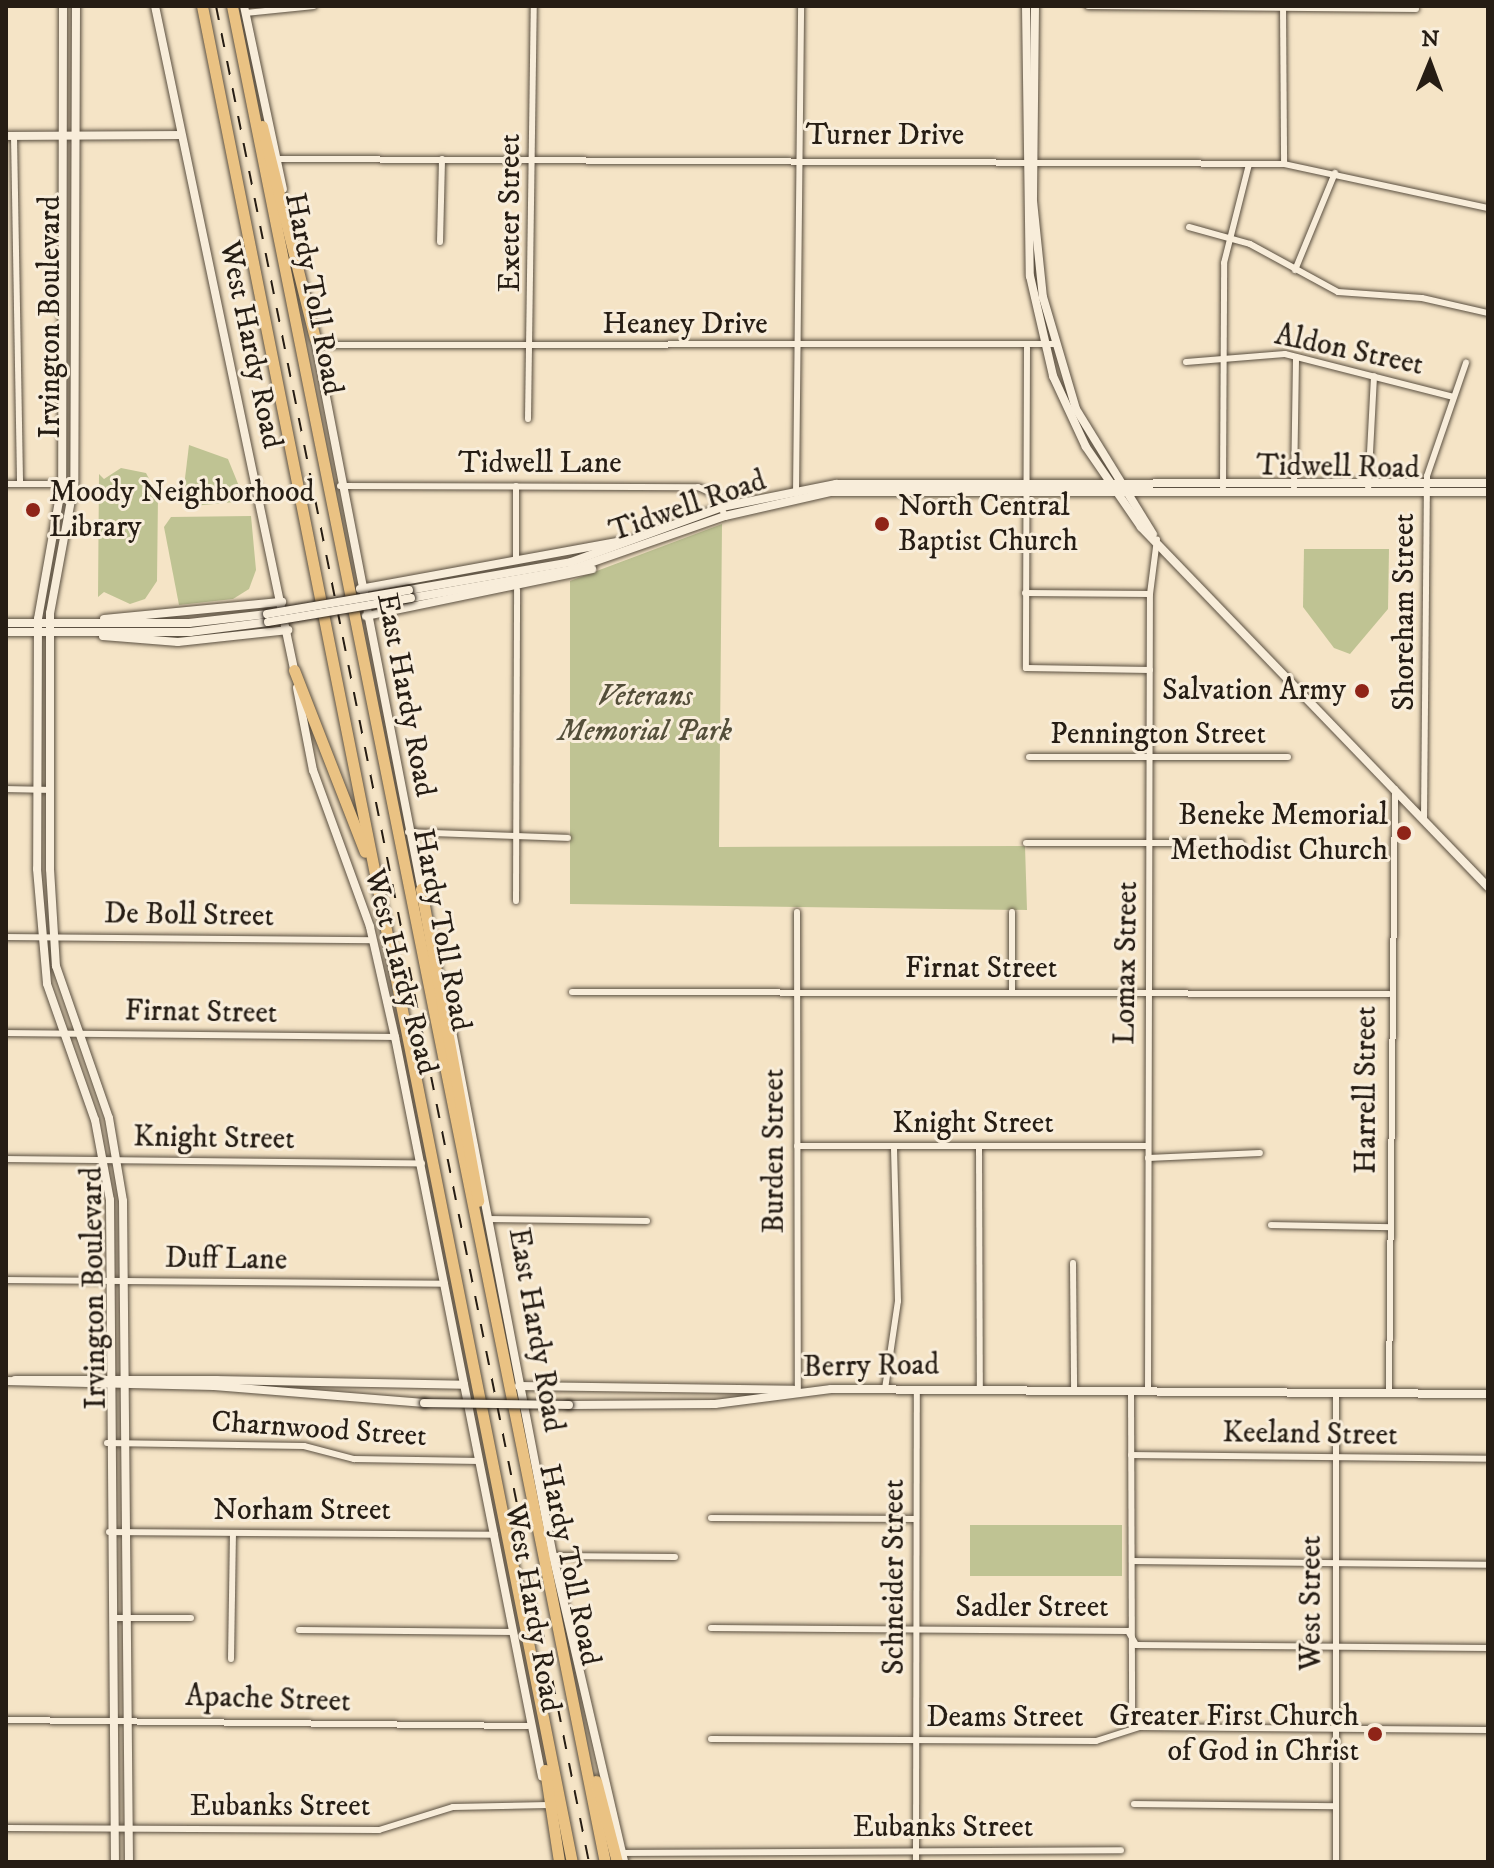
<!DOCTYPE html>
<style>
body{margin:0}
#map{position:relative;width:1494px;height:1868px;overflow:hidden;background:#f5e4c6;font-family:"IM FELL DW Pica",serif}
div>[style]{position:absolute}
.green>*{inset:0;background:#bfc393;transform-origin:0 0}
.roads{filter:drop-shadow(0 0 2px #5a4f40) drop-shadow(0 0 2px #5a4f40)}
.street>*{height:6px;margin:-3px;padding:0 3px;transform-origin:3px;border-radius:3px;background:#f8edda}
.secondary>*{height:8px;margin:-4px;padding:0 4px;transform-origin:4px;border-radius:4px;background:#f8edda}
.highway>*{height:11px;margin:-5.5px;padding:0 5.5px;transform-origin:5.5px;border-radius:5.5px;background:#eac283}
.rail>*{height:2px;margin-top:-1px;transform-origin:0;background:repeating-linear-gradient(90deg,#261d14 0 14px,transparent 0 28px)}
.bridges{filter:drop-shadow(0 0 2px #261d14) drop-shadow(0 0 2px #261d14)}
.secondary-bridge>*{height:8px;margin:-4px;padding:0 4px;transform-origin:4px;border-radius:4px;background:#f8edda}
.dots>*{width:22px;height:22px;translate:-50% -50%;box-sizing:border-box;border:4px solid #f8edda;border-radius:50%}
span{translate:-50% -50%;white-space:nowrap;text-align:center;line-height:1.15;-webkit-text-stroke:6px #f8edda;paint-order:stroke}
.street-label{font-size:30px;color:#261d14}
.poi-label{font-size:30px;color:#261d14}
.left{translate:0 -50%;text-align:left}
.right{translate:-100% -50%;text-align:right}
.park-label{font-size:30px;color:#544f3a;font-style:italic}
.frame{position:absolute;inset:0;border:8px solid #261d14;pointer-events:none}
.north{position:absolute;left:1390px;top:24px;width:80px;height:80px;-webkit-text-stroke:6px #f8edda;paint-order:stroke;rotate:1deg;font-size:22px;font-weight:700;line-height:32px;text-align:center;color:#261d14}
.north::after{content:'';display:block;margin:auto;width:28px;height:36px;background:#261d14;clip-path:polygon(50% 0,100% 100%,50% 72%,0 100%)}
</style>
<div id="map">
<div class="green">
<div style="clip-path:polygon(189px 445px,228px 459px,245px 501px,193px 506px,183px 495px)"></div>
<div style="clip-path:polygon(121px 468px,146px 473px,158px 496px,157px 581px,145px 599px,130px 604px,104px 592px,98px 597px,99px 474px,104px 479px)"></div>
<div style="clip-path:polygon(251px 516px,256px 570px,249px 589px,233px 599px,179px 605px,164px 527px,171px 517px)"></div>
<div style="clip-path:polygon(722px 524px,719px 847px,1025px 846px,1027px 910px,570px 904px,570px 581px)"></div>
<div style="clip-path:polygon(1304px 549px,1389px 549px,1388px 609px,1350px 654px,1334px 648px,1303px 607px)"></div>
<div style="left:970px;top:1525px;width:152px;height:51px"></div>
</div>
<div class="roads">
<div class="street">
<div style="left:1088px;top:6px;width:328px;rotate:0.5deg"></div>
<div style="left:1283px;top:6px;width:158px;rotate:89.6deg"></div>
<div style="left:246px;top:13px;width:68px;rotate:-5.9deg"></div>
<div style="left:14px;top:136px;width:348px;rotate:89deg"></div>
<div style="left:277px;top:159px;width:1007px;rotate:0.28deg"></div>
<div style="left:1284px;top:164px;width:209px;rotate:12.2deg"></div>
<div style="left:1189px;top:227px;width:63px;rotate:15.6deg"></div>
<div style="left:1250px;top:244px;width:100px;rotate:28.6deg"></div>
<div style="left:1338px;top:292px;width:84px;rotate:4.1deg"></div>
<div style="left:1422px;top:298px;width:68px;rotate:12.8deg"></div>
<div style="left:440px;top:242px;width:83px;rotate:-88.6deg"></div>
<div style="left:1295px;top:270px;width:105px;rotate:-67.6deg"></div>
<div style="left:316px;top:345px;width:739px;rotate:-0.08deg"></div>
<div style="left:1027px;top:348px;width:320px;rotate:90.2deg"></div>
<div style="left:1026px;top:668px;width:124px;rotate:0.9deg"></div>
<div style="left:1186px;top:362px;width:99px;rotate:-4.6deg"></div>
<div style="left:1285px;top:354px;width:174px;rotate:14.3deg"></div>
<div style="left:528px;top:419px;width:413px;rotate:-89.2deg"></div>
<div style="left:6px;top:484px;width:68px"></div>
<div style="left:340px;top:486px;width:358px;rotate:0.2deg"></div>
<div style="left:698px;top:487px;width:20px;rotate:24deg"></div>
<div style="left:716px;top:495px;width:23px;rotate:67deg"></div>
<div style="left:1223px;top:487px;width:224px;rotate:-89.7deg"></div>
<div style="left:1224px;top:263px;width:102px;rotate:-75.8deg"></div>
<div style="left:1294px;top:487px;width:130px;rotate:-89.1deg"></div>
<div style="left:1368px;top:491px;width:115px;rotate:-87deg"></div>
<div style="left:796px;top:494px;width:488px;rotate:-89.4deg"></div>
<div style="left:516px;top:561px;width:75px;rotate:-90deg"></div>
<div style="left:1025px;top:593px;width:125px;rotate:0.5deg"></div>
<div style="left:1029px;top:757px;width:259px"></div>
<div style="left:6px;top:789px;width:44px;rotate:1.3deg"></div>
<div style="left:1424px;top:820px;width:344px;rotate:-89.5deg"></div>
<div style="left:1427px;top:476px;width:120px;rotate:-71deg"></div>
<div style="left:408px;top:832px;width:160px;rotate:2.1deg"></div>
<div style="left:1026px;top:843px;width:215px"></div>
<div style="left:516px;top:901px;width:311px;rotate:-89.8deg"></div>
<div style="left:797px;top:912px;width:479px;rotate:89.9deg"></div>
<div style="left:1012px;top:912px;width:79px;rotate:90deg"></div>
<div style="left:6px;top:937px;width:366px;rotate:0.5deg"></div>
<div style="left:572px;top:992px;width:817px;rotate:0.14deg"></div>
<div style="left:6px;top:1033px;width:389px;rotate:0.6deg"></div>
<div style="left:797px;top:1146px;width:351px"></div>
<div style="left:979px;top:1146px;width:243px;rotate:89.8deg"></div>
<div style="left:1148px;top:1158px;width:112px;rotate:-2.6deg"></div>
<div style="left:6px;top:1159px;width:416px;rotate:0.6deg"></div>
<div style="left:490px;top:1219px;width:157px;rotate:0.7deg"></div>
<div style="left:1271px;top:1225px;width:119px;rotate:1deg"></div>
<div style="left:1073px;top:1263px;width:127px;rotate:89.5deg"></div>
<div style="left:6px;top:1280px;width:439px;rotate:0.5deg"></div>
<div style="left:885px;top:1389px;width:89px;rotate:-81.6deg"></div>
<div style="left:898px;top:1301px;width:155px;rotate:-91.5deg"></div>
<div style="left:1131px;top:1390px;width:338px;rotate:89.8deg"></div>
<div style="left:1148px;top:1390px;width:796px;rotate:-89.86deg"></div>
<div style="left:1150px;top:594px;width:55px;rotate:-82.7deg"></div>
<div style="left:1336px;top:1392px;width:470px;rotate:90deg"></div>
<div style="left:1389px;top:1392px;width:603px;rotate:-89.43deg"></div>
<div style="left:107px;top:1443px;width:197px;rotate:0.9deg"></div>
<div style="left:304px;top:1446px;width:52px;rotate:14.6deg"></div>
<div style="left:354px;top:1459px;width:126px;rotate:0.9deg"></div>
<div style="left:1131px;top:1455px;width:357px;rotate:0.6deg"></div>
<div style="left:711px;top:1518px;width:205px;rotate:0.3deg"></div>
<div style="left:109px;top:1532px;width:386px;rotate:0.4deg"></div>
<div style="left:553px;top:1556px;width:122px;rotate:0.5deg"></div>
<div style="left:1132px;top:1561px;width:356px;rotate:0.6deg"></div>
<div style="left:114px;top:1618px;width:77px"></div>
<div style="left:711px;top:1628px;width:417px;rotate:0.4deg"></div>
<div style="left:1128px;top:1631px;width:16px;rotate:60deg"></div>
<div style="left:1136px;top:1645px;width:352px;rotate:0.5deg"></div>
<div style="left:299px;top:1630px;width:215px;rotate:0.5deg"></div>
<div style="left:231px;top:1659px;width:126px;rotate:-89.1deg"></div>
<div style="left:6px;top:1720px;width:522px;rotate:0.66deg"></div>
<div style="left:711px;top:1739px;width:385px;rotate:0.3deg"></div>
<div style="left:1096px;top:1741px;width:46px;rotate:-17.7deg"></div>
<div style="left:1140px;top:1727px;width:348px;rotate:0.5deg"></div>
<div style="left:1134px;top:1804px;width:201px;rotate:0.6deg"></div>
<div style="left:6px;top:1828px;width:373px;rotate:0.3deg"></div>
<div style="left:379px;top:1830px;width:77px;rotate:-17.3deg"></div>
<div style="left:453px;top:1807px;width:96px;rotate:-1.2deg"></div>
<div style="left:622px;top:1853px;width:499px;rotate:-0.3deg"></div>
<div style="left:916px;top:1862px;width:473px;rotate:-89.9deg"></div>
</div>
<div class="secondary">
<div style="left:63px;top:6px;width:478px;rotate:90.1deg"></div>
<div style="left:62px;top:484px;width:137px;rotate:100.1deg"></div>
<div style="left:38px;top:619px;width:250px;rotate:90.2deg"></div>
<div style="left:37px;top:869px;width:115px;rotate:85deg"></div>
<div style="left:47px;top:984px;width:144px;rotate:70.6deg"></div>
<div style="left:95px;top:1120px;width:81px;rotate:79.4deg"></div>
<div style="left:110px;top:1200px;width:662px;rotate:89.57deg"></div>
<div style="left:76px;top:6px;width:478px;rotate:90.2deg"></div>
<div style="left:74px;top:484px;width:131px;rotate:100.5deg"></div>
<div style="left:50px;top:613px;width:256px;rotate:90deg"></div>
<div style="left:50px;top:869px;width:97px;rotate:86.5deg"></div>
<div style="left:56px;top:966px;width:161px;rotate:70.8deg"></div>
<div style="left:109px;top:1118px;width:84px;rotate:80.4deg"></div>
<div style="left:123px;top:1201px;width:661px;rotate:89.48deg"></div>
<div style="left:155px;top:6px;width:683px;rotate:78.16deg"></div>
<div style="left:244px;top:6px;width:187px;rotate:78deg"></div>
<div style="left:1026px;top:6px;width:270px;rotate:89.2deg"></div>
<div style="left:1030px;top:276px;width:103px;rotate:77deg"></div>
<div style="left:1053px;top:376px;width:78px;rotate:65.1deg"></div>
<div style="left:1086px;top:447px;width:97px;rotate:55.5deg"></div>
<div style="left:1141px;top:527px;width:500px;rotate:46.05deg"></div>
<div style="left:1035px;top:6px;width:195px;rotate:90.6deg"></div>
<div style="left:1033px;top:201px;width:97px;rotate:84.1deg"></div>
<div style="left:1043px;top:297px;width:117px;rotate:73.6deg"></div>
<div style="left:1076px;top:409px;width:147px;rotate:58.4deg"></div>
<div style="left:6px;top:136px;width:175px;rotate:-0.3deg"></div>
<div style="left:314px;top:335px;width:566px;rotate:79.01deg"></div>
<div style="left:360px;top:589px;width:271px;rotate:-10.4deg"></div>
<div style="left:409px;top:590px;width:164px;rotate:-9.8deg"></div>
<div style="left:571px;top:562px;width:161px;rotate:-20deg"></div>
<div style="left:722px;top:507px;width:116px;rotate:-11.4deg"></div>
<div style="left:836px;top:484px;width:652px;rotate:-0.09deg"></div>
<div style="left:411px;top:598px;width:161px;rotate:-10deg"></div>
<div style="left:570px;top:570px;width:164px;rotate:-19.2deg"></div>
<div style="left:725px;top:516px;width:109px;rotate:-12.8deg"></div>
<div style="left:831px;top:492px;width:657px"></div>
<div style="left:366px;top:616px;width:231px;rotate:-11.7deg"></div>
<div style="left:104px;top:619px;width:179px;rotate:-5.5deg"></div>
<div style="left:6px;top:623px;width:183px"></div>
<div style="left:189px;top:623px;width:79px;rotate:-6.6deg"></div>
<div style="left:6px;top:632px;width:184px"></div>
<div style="left:190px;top:632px;width:79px;rotate:-7.3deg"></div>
<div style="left:103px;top:636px;width:75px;rotate:4.6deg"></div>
<div style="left:178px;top:642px;width:111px;rotate:-6.2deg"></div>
<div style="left:297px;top:688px;width:84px;rotate:79deg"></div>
<div style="left:313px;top:770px;width:167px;rotate:70deg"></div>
<div style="left:370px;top:927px;width:113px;rotate:77.2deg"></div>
<div style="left:395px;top:1037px;width:754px;rotate:78.76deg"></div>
<div style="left:442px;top:979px;width:588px;rotate:79.11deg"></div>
<div style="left:553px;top:1556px;width:314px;rotate:76.9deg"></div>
<div style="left:15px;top:1380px;width:202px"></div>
<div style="left:214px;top:1380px;width:250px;rotate:1.1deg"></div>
<div style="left:6px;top:1381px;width:208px;rotate:1.4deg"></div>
<div style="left:214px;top:1386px;width:211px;rotate:4.6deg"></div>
<div style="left:519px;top:1386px;width:274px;rotate:0.8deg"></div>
<div style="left:569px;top:1405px;width:146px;rotate:-0.4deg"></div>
<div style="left:715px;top:1404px;width:117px;rotate:-7.4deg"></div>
<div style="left:831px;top:1389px;width:657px;rotate:0.44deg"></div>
</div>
<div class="highway">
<div style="left:202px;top:6px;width:1893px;rotate:78.73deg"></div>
<div style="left:232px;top:6px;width:1893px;rotate:78.64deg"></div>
<div style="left:262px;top:126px;width:219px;rotate:76deg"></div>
<div style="left:294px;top:670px;width:195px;rotate:68.7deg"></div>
<div style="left:421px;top:889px;width:317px;rotate:79.6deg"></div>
<div style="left:545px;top:1770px;width:93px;rotate:81.3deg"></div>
<div style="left:596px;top:1781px;width:84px;rotate:75.5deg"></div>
</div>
</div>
<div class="rail">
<div style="left:216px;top:6px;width:1893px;rotate:78.64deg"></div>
</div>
<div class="bridges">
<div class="secondary-bridge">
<div style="left:267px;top:614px;width:144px;rotate:-9.6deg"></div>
<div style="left:268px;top:622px;width:145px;rotate:-9.5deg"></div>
<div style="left:424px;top:1403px;width:145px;rotate:0.8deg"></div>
</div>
</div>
<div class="dots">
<div style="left:33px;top:510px;background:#8f2418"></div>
<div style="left:882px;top:524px;background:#8f2418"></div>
<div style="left:1362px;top:691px;background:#8f2418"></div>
<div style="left:1404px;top:833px;background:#8f2418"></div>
<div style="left:1375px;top:1734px;background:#8f2418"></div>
</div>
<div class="street-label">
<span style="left:885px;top:136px">Turner Drive</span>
<span style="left:511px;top:213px;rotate:-90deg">Exeter Street</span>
<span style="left:313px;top:294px;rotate:79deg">Hardy Toll Road</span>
<span style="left:51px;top:317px;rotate:-90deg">Irvington Boulevard</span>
<span style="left:685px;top:325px">Heaney Drive</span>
<span style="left:250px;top:345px;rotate:78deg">West Hardy Road</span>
<span style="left:1349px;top:351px;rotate:12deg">Aldon Street</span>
<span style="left:540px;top:464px">Tidwell Lane</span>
<span style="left:1338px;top:468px;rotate:1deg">Tidwell Road</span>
<span style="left:688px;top:507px;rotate:-19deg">Tidwell Road</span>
<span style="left:1405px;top:612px;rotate:-90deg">Shoreham Street</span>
<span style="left:405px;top:695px;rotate:79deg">East Hardy Road</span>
<span style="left:1158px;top:735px">Pennington Street</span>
<span style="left:189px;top:916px;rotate:1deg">De Boll Street</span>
<span style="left:441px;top:930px;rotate:79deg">Hardy Toll Road</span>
<span style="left:1127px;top:963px;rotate:-89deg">Lomax Street</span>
<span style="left:981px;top:969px">Firnat Street</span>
<span style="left:400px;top:972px;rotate:75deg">West Hardy Road</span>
<span style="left:201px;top:1013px;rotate:1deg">Firnat Street</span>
<span style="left:1367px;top:1090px;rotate:-90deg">Harrell Street</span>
<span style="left:973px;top:1124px">Knight Street</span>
<span style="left:214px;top:1139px;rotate:1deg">Knight Street</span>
<span style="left:775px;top:1151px;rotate:-90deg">Burden Street</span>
<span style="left:226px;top:1260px;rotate:1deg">Duff Lane</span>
<span style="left:95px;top:1288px;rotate:-91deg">Irvington Boulevard</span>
<span style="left:535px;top:1330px;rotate:80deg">East Hardy Road</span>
<span style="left:871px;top:1367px;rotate:-1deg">Berry Road</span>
<span style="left:319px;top:1430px;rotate:4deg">Charnwood Street</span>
<span style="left:1310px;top:1435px;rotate:1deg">Keeland Street</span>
<span style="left:302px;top:1511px">Norham Street</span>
<span style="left:569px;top:1565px;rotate:78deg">Hardy Toll Road</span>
<span style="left:895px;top:1577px;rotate:-90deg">Schneider Street</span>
<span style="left:1312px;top:1603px;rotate:-90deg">West Street</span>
<span style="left:532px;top:1608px;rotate:80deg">West Hardy Road</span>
<span style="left:1032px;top:1608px">Sadler Street</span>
<span style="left:268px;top:1700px;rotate:2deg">Apache Street</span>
<span style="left:1005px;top:1718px">Deams Street</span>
<span style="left:280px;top:1807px">Eubanks Street</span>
<span style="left:943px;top:1828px">Eubanks Street</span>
</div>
<div class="poi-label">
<span class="left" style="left:49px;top:510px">Moody Neighborhood<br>Library</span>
<span class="left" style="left:898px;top:524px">North Central<br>Baptist Church</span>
<span class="right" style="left:1346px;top:691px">Salvation Army</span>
<span class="right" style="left:1388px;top:833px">Beneke Memorial<br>Methodist Church</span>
<span class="right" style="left:1359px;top:1734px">Greater First Church<br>of God in Christ</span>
</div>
<div class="park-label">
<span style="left:645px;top:714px">Veterans<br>Memorial Park</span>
</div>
<div class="frame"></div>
<div class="north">N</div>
</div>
